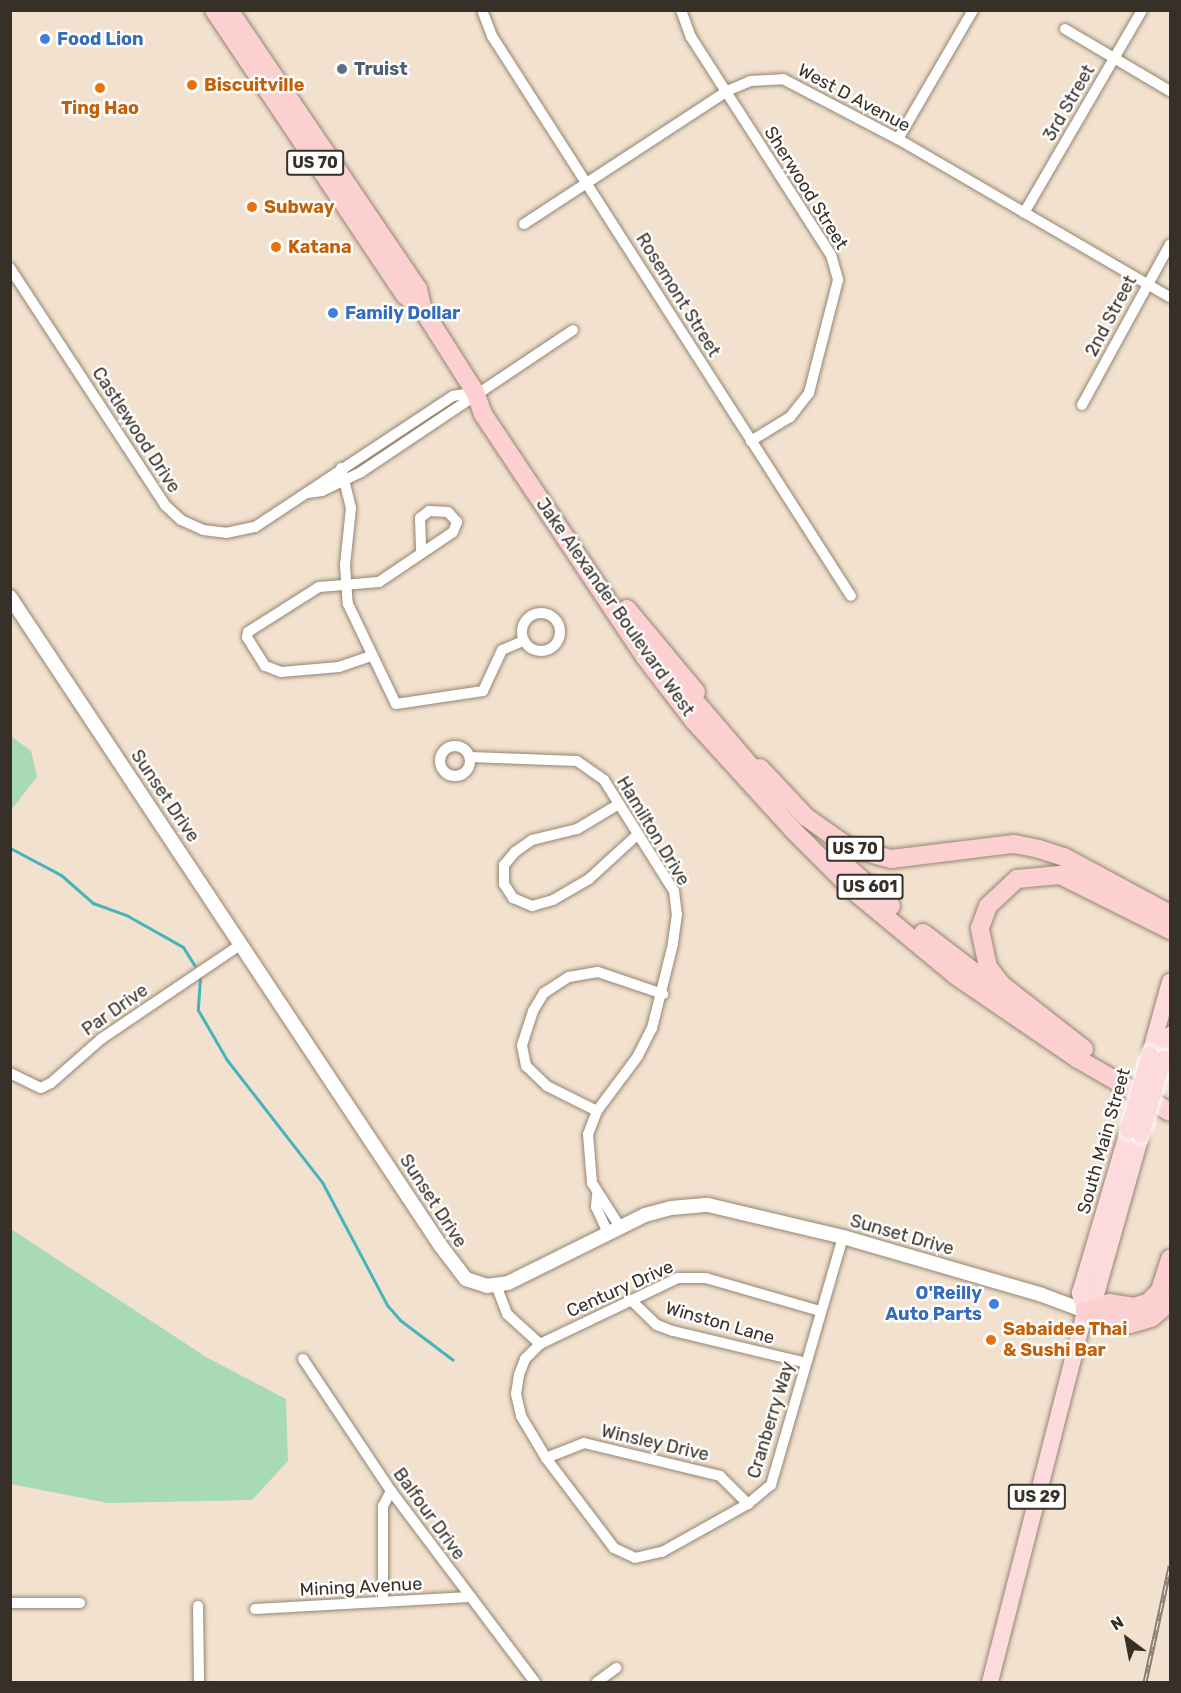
<!DOCTYPE html>
<style>
body{margin:0}
#map{position:relative;width:1181px;height:1693px;overflow:hidden;background:#f2e1ce;font-family:Rubik,sans-serif}
div>[style]{position:absolute}
.green>*{inset:0;background:#a8dab6}
.stream>*{height:3px;margin:-1.5px;padding:0 1.5px;transform-origin:1.5px;border-radius:1.5px;background:#45b4bc}
.roads{filter:drop-shadow(0 0 2px #948573) drop-shadow(0 0 2px #948573)}
.minor>*{height:10px;margin:-5px;padding:0 5px;transform-origin:5px;border-radius:5px;background:#fff}
.minor>.ring{margin:-5px;padding:0;box-sizing:content-box;background:none;border:10px solid #fff;border-radius:50%}
.tertiary>*{height:14px;margin:-7px;padding:0 7px;transform-origin:7px;border-radius:7px;background:#fff}
.primary>*{height:16px;margin:-8px;padding:0 8px;transform-origin:8px;border-radius:8px;background:#fddbdc}
.trunk>*{height:18px;margin:-9px;padding:0 9px;transform-origin:9px;border-radius:9px;background:#fccfd0}
.rail>*{height:5px;margin-top:-2.5px;transform-origin:0;background:repeating-linear-gradient(90deg,#fff 0 9px,#897e71 0 18px);box-sizing:border-box;border-block:2px solid #897e71}
.bridges{filter:drop-shadow(0 0 2px #fff) drop-shadow(0 0 2px #fff)}
.primary-bridge>*{height:16px;margin:-8px;padding:0 8px;transform-origin:8px;border-radius:8px;background:#fddbdc}
.dots>*{width:16px;height:16px;translate:-50% -50%;box-sizing:border-box;border:3px solid #fff;border-radius:50%}
span{translate:-50% -50%;white-space:nowrap;text-align:center;line-height:1.15;-webkit-text-stroke:5px #fff;paint-order:stroke}
.shield-label span{padding:2px 4px;background:#fff;border:2px solid;border-radius:4px;-webkit-text-stroke-width:0}
.shield-label{font-size:16px;color:#363028;font-weight:700}
.shop-label{font-size:18px;color:#366cbe;font-weight:700}
.left{translate:0 -50%;text-align:left}
.right{translate:-100% -50%;text-align:right}
.service-label{font-size:18px;color:#4e5e75;font-weight:700}
.food-label{font-size:18px;color:#c56008;font-weight:700}
.street-label{font-size:18px;color:#363028}
.frame{position:absolute;inset:0;border:12px solid #363028;pointer-events:none}
.north{position:absolute;left:1097px;top:1609px;width:60px;height:60px;-webkit-text-stroke:4px #fff;paint-order:stroke;rotate:328deg;font-size:16px;font-weight:700;line-height:24px;text-align:center;color:#363028}
.north::after{content:'';display:block;margin:auto;width:21px;height:27px;background:#363028;clip-path:polygon(50% 0,100% 100%,50% 72%,0 100%)}
</style>
<div id="map">
<div class="green">
<div style="clip-path:polygon(11px 736px,31px 751px,37px 777px,11px 810px)"></div>
<div style="clip-path:polygon(11px 1229px,206px 1357px,286px 1399px,288px 1461px,252px 1500px,108px 1503px,11px 1484px)"></div>
</div>
<div class="stream">
<div style="left:10px;top:848px;width:58px;rotate:27.9deg"></div>
<div style="left:61px;top:875px;width:43px;rotate:41.2deg"></div>
<div style="left:93px;top:903px;width:37px;rotate:20deg"></div>
<div style="left:128px;top:916px;width:63px;rotate:29.4deg"></div>
<div style="left:183px;top:947px;width:22px;rotate:58deg"></div>
<div style="left:200px;top:978px;width:32px;rotate:94deg"></div>
<div style="left:198px;top:1010px;width:58px;rotate:59.9deg"></div>
<div style="left:227px;top:1060px;width:155px;rotate:52.1deg"></div>
<div style="left:322px;top:1182px;width:139px;rotate:62.1deg"></div>
<div style="left:387px;top:1305px;width:20px;rotate:49deg"></div>
<div style="left:400px;top:1320px;width:66px;rotate:37deg"></div>
</div>
<div class="roads">
<div class="minor">
<div style="left:482px;top:10px;width:28px;rotate:69deg"></div>
<div style="left:492px;top:36px;width:665px;rotate:57.34deg"></div>
<div style="left:681px;top:10px;width:29px;rotate:70deg"></div>
<div style="left:691px;top:37px;width:259px;rotate:57.3deg"></div>
<div style="left:831px;top:255px;width:26px;rotate:74deg"></div>
<div style="left:838px;top:280px;width:117px;rotate:104.4deg"></div>
<div style="left:809px;top:393px;width:31px;rotate:128deg"></div>
<div style="left:790px;top:417px;width:46px;rotate:148.4deg"></div>
<div style="left:1065px;top:29px;width:122px;rotate:30.6deg"></div>
<div style="left:898px;top:139px;width:149px;rotate:-59.8deg"></div>
<div style="left:1024px;top:213px;width:235px;rotate:-59.8deg"></div>
<div style="left:524px;top:224px;width:243px;rotate:-33.2deg"></div>
<div style="left:727px;top:91px;width:25px;rotate:-23deg"></div>
<div style="left:750px;top:81px;width:33px;rotate:-3deg"></div>
<div style="left:783px;top:79px;width:130px;rotate:27.6deg"></div>
<div style="left:898px;top:139px;width:315px;rotate:30.2deg"></div>
<div style="left:10px;top:268px;width:283px;rotate:56.8deg"></div>
<div style="left:165px;top:505px;width:22px;rotate:43deg"></div>
<div style="left:181px;top:520px;width:24px;rotate:24deg"></div>
<div style="left:203px;top:530px;width:23px;rotate:7deg"></div>
<div style="left:226px;top:533px;width:30px;rotate:-12deg"></div>
<div style="left:255px;top:527px;width:237px;rotate:-33.5deg"></div>
<div style="left:453px;top:396px;width:22px;rotate:-10deg"></div>
<div style="left:1082px;top:405px;width:183px;rotate:-61.3deg"></div>
<div style="left:341px;top:468px;width:41px;rotate:76deg"></div>
<div style="left:351px;top:508px;width:57px;rotate:96deg"></div>
<div style="left:345px;top:565px;width:39px;rotate:86deg"></div>
<div style="left:348px;top:604px;width:111px;rotate:64.4deg"></div>
<div style="left:396px;top:704px;width:88px;rotate:-8.5deg"></div>
<div style="left:483px;top:691px;width:45px;rotate:-65.1deg"></div>
<div style="left:502px;top:650px;width:23px;rotate:-23deg"></div>
<div style="left:308px;top:493px;width:14px;rotate:-8deg"></div>
<div style="left:322px;top:491px;width:43px;rotate:-26deg"></div>
<div style="left:361px;top:472px;width:255px;rotate:-33.8deg"></div>
<div class="ring" style="left:522px;top:613px;width:28px;height:28px"></div>
<div style="left:371px;top:656px;width:34px;rotate:161deg"></div>
<div style="left:339px;top:667px;width:58px;rotate:175.1deg"></div>
<div style="left:281px;top:672px;width:17px;rotate:-159deg"></div>
<div style="left:265px;top:666px;width:34px;rotate:-122deg"></div>
<div style="left:247px;top:637px;width:5px;rotate:-79deg"></div>
<div style="left:248px;top:632px;width:84px;rotate:-32.4deg"></div>
<div style="left:319px;top:587px;width:60px;rotate:-4.8deg"></div>
<div style="left:379px;top:582px;width:89px;rotate:-34deg"></div>
<div style="left:453px;top:532px;width:11px;rotate:-68deg"></div>
<div style="left:457px;top:522px;width:13px;rotate:-132deg"></div>
<div style="left:448px;top:512px;width:19px;rotate:-177deg"></div>
<div style="left:429px;top:511px;width:11px;rotate:142deg"></div>
<div style="left:420px;top:518px;width:34px;rotate:88deg"></div>
<div class="ring" style="left:440px;top:746px;width:20px;height:20px"></div>
<div style="left:470px;top:757px;width:107px;rotate:2.1deg"></div>
<div style="left:577px;top:761px;width:33px;rotate:35deg"></div>
<div style="left:604px;top:780px;width:131px;rotate:57.8deg"></div>
<div style="left:674px;top:891px;width:23px;rotate:83deg"></div>
<div style="left:677px;top:914px;width:30px;rotate:98deg"></div>
<div style="left:673px;top:944px;width:87px;rotate:104deg"></div>
<div style="left:652px;top:1028px;width:31px;rotate:117deg"></div>
<div style="left:638px;top:1056px;width:69px;rotate:126.7deg"></div>
<div style="left:597px;top:1111px;width:25px;rotate:111deg"></div>
<div style="left:588px;top:1134px;width:49px;rotate:85.3deg"></div>
<div style="left:592px;top:1183px;width:52px;rotate:57.5deg"></div>
<div style="left:619px;top:804px;width:49px;rotate:149.2deg"></div>
<div style="left:577px;top:829px;width:46px;rotate:166.3deg"></div>
<div style="left:532px;top:840px;width:21px;rotate:145deg"></div>
<div style="left:515px;top:852px;width:17px;rotate:130deg"></div>
<div style="left:504px;top:865px;width:19px;rotate:90deg"></div>
<div style="left:504px;top:884px;width:17px;rotate:57deg"></div>
<div style="left:513px;top:898px;width:21px;rotate:23deg"></div>
<div style="left:532px;top:906px;width:22px;rotate:-16deg"></div>
<div style="left:553px;top:900px;width:42px;rotate:-30.3deg"></div>
<div style="left:589px;top:879px;width:65px;rotate:-42.5deg"></div>
<div style="left:10px;top:1073px;width:34px;rotate:26deg"></div>
<div style="left:41px;top:1088px;width:11px;rotate:-27deg"></div>
<div style="left:51px;top:1083px;width:67px;rotate:-41.3deg"></div>
<div style="left:101px;top:1039px;width:168px;rotate:-34.1deg"></div>
<div style="left:597px;top:1111px;width:56px;rotate:-153.4deg"></div>
<div style="left:547px;top:1086px;width:29px;rotate:-136deg"></div>
<div style="left:526px;top:1066px;width:21px;rotate:-101deg"></div>
<div style="left:522px;top:1045px;width:36px;rotate:-72deg"></div>
<div style="left:533px;top:1011px;width:21px;rotate:-59deg"></div>
<div style="left:544px;top:993px;width:30px;rotate:-33deg"></div>
<div style="left:569px;top:977px;width:29px;rotate:-10deg"></div>
<div style="left:598px;top:972px;width:69px;rotate:18.7deg"></div>
<div style="left:597px;top:1195px;width:12px;rotate:95deg"></div>
<div style="left:596px;top:1207px;width:29px;rotate:65deg"></div>
<div style="left:496px;top:1285px;width:31px;rotate:69deg"></div>
<div style="left:507px;top:1314px;width:45px;rotate:42.3deg"></div>
<div style="left:632px;top:1301px;width:35px;rotate:44deg"></div>
<div style="left:657px;top:1325px;width:17px;rotate:21deg"></div>
<div style="left:673px;top:1331px;width:137px;rotate:13.5deg"></div>
<div style="left:820px;top:1311px;width:119px;rotate:-163.9deg"></div>
<div style="left:706px;top:1278px;width:28px;rotate:180deg"></div>
<div style="left:678px;top:1278px;width:153px;rotate:154.4deg"></div>
<div style="left:540px;top:1344px;width:21px;rotate:135deg"></div>
<div style="left:525px;top:1359px;width:17px;rotate:111deg"></div>
<div style="left:519px;top:1375px;width:19px;rotate:99deg"></div>
<div style="left:516px;top:1394px;width:23px;rotate:77deg"></div>
<div style="left:521px;top:1416px;width:49px;rotate:59.2deg"></div>
<div style="left:546px;top:1458px;width:113px;rotate:52.9deg"></div>
<div style="left:614px;top:1548px;width:23px;rotate:25deg"></div>
<div style="left:635px;top:1558px;width:28px;rotate:-13deg"></div>
<div style="left:662px;top:1552px;width:98px;rotate:-29.2deg"></div>
<div style="left:748px;top:1504px;width:30px;rotate:-40deg"></div>
<div style="left:771px;top:1485px;width:258px;rotate:-73.8deg"></div>
<div style="left:303px;top:1359px;width:159px;rotate:56.3deg"></div>
<div style="left:391px;top:1491px;width:239px;rotate:53deg"></div>
<div style="left:546px;top:1458px;width:41px;rotate:-21.5deg"></div>
<div style="left:584px;top:1443px;width:140px;rotate:13.6deg"></div>
<div style="left:720px;top:1476px;width:40px;rotate:45deg"></div>
<div style="left:383px;top:1602px;width:96px;rotate:-90deg"></div>
<div style="left:383px;top:1506px;width:17px;rotate:-62deg"></div>
<div style="left:10px;top:1603px;width:70px"></div>
<div style="left:198px;top:1606px;width:76px;rotate:89.2deg"></div>
<div style="left:255px;top:1609px;width:215px;rotate:-3.2deg"></div>
<div style="left:597px;top:1682px;width:24px;rotate:-36deg"></div>
</div>
<div class="tertiary">
<div style="left:10px;top:597px;width:778px;rotate:56.43deg"></div>
<div style="left:440px;top:1245px;width:43px;rotate:52.6deg"></div>
<div style="left:466px;top:1279px;width:22px;rotate:18deg"></div>
<div style="left:487px;top:1286px;width:21px;rotate:-8deg"></div>
<div style="left:508px;top:1283px;width:153px;rotate:-26.4deg"></div>
<div style="left:645px;top:1215px;width:27px;rotate:-15deg"></div>
<div style="left:671px;top:1208px;width:37px;rotate:-5deg"></div>
<div style="left:708px;top:1205px;width:139px;rotate:13.3deg"></div>
<div style="left:843px;top:1237px;width:207px;rotate:16.2deg"></div>
<div style="left:1042px;top:1295px;width:46px;rotate:20.4deg"></div>
</div>
<div class="primary">
<div style="left:1150px;top:1054px;width:75px;rotate:-74.5deg"></div>
<div style="left:1164px;top:1058px;width:24px;rotate:-75deg"></div>
<div style="left:1085px;top:1311px;width:19px;rotate:-106deg"></div>
<div style="left:1080px;top:1293px;width:169px;rotate:-73.5deg"></div>
<div style="left:990px;top:1682px;width:383px;rotate:-75.6deg"></div>
<div style="left:1085px;top:1311px;width:16px;rotate:-52deg"></div>
<div style="left:1095px;top:1298px;width:169px;rotate:-74.2deg"></div>
</div>
<div class="trunk">
<div style="left:214px;top:10px;width:343px;rotate:56.2deg"></div>
<div style="left:405px;top:295px;width:23px;rotate:40deg"></div>
<div style="left:229px;top:10px;width:337px;rotate:55.9deg"></div>
<div style="left:418px;top:289px;width:22px;rotate:77deg"></div>
<div style="left:423px;top:310px;width:97px;rotate:57.6deg"></div>
<div style="left:475px;top:392px;width:23px;rotate:70deg"></div>
<div style="left:483px;top:414px;width:292px;rotate:56.3deg"></div>
<div style="left:645px;top:657px;width:81px;rotate:52.6deg"></div>
<div style="left:694px;top:721px;width:149px;rotate:47.7deg"></div>
<div style="left:794px;top:831px;width:85px;rotate:45deg"></div>
<div style="left:854px;top:891px;width:131px;rotate:39.7deg"></div>
<div style="left:955px;top:975px;width:149px;rotate:34.3deg"></div>
<div style="left:1078px;top:1059px;width:106px;rotate:29.9deg"></div>
<div style="left:627px;top:609px;width:108px;rotate:50.3deg"></div>
<div style="left:683px;top:687px;width:125px;rotate:49.5deg"></div>
<div style="left:760px;top:768px;width:67px;rotate:46.8deg"></div>
<div style="left:806px;top:817px;width:52px;rotate:35.5deg"></div>
<div style="left:848px;top:847px;width:45px;rotate:15.6deg"></div>
<div style="left:891px;top:859px;width:124px;rotate:-7deg"></div>
<div style="left:1014px;top:844px;width:25px;rotate:11deg"></div>
<div style="left:1039px;top:849px;width:26px;rotate:18deg"></div>
<div style="left:1064px;top:857px;width:120px;rotate:28.3deg"></div>
<div style="left:835px;top:856px;width:75px;rotate:41.8deg"></div>
<div style="left:923px;top:933px;width:96px;rotate:37.3deg"></div>
<div style="left:1084px;top:1049px;width:104px;rotate:-142deg"></div>
<div style="left:1002px;top:985px;width:23px;rotate:-128deg"></div>
<div style="left:988px;top:967px;width:40px;rotate:-102deg"></div>
<div style="left:980px;top:928px;width:23px;rotate:-70deg"></div>
<div style="left:988px;top:906px;width:40px;rotate:-43deg"></div>
<div style="left:1017px;top:879px;width:43px;rotate:-5.3deg"></div>
<div style="left:1060px;top:875px;width:123px;rotate:26.6deg"></div>
<div style="left:1085px;top:1311px;width:25px;rotate:-18deg"></div>
<div style="left:1109px;top:1303px;width:25px;rotate:9deg"></div>
<div style="left:1134px;top:1307px;width:16px;rotate:-18deg"></div>
<div style="left:1149px;top:1302px;width:16px;rotate:-47deg"></div>
<div style="left:1160px;top:1290px;width:33px;rotate:-72deg"></div>
<div style="left:1085px;top:1311px;width:18px;rotate:29deg"></div>
<div style="left:1101px;top:1320px;width:29px;rotate:8deg"></div>
<div style="left:1130px;top:1324px;width:22px;rotate:-16deg"></div>
<div style="left:1151px;top:1318px;width:25px;rotate:-40deg"></div>
</div>
</div>
<div class="rail">
<div style="left:1145px;top:1682px;width:119px;rotate:-77.8deg"></div>
</div>
<div class="bridges">
<div class="primary-bridge">
<div style="left:1128px;top:1131px;width:80px;rotate:-74.1deg"></div>
<div style="left:1141px;top:1135px;width:80px;rotate:-73.4deg"></div>
</div>
</div>
<div class="dots">
<div style="left:45px;top:39px;background:#3f7fe0"></div>
<div style="left:342px;top:69px;background:#5c6f8a"></div>
<div style="left:192px;top:85px;background:#e8710a"></div>
<div style="left:100px;top:88px;background:#e8710a"></div>
<div style="left:252px;top:207px;background:#e8710a"></div>
<div style="left:276px;top:247px;background:#e8710a"></div>
<div style="left:333px;top:313px;background:#3f7fe0"></div>
<div style="left:994px;top:1304px;background:#3f7fe0"></div>
<div style="left:991px;top:1340px;background:#e8710a"></div>
</div>
<div class="shield-label">
<span style="left:315px;top:163px">US 70</span>
<span style="left:855px;top:849px">US 70</span>
<span style="left:870px;top:887px">US 601</span>
<span style="left:1037px;top:1497px">US 29</span>
</div>
<div class="shop-label">
<span class="left" style="left:57px;top:39px">Food Lion</span>
<span class="left" style="left:345px;top:313px">Family Dollar</span>
<span class="right" style="left:982px;top:1304px">O'Reilly<br>Auto Parts</span>
</div>
<div class="service-label">
<span class="left" style="left:354px;top:69px">Truist</span>
</div>
<div class="food-label">
<span class="left" style="left:204px;top:85px">Biscuitville</span>
<span style="left:100px;top:108px">Ting Hao</span>
<span class="left" style="left:264px;top:207px">Subway</span>
<span class="left" style="left:288px;top:247px">Katana</span>
<span class="left" style="left:1003px;top:1340px">Sabaidee Thai<br>&amp; Sushi Bar</span>
</div>
<div class="street-label">
<span style="left:854px;top:98px;rotate:28deg">West D Avenue</span>
<span style="left:1069px;top:103px;rotate:-60deg">3rd Street</span>
<span style="left:806px;top:188px;rotate:58deg">Sherwood Street</span>
<span style="left:678px;top:295px;rotate:58deg">Rosemont Street</span>
<span style="left:1111px;top:316px;rotate:-62deg">2nd Street</span>
<span style="left:136px;top:430px;rotate:57deg">Castlewood Drive</span>
<span style="left:615px;top:607px;rotate:55deg">Jake Alexander Boulevard West</span>
<span style="left:165px;top:796px;rotate:56deg">Sunset Drive</span>
<span style="left:653px;top:831px;rotate:59deg">Hamilton Drive</span>
<span style="left:115px;top:1010px;rotate:-35deg">Par Drive</span>
<span style="left:1104px;top:1141px;rotate:-74deg">South Main Street</span>
<span style="left:433px;top:1201px;rotate:57deg">Sunset Drive</span>
<span style="left:902px;top:1235px;rotate:16deg">Sunset Drive</span>
<span style="left:620px;top:1289px;rotate:-24deg">Century Drive</span>
<span style="left:720px;top:1323px;rotate:16deg">Winston Lane</span>
<span style="left:771px;top:1420px;rotate:-73deg">Cranberry Way</span>
<span style="left:655px;top:1443px;rotate:13deg">Winsley Drive</span>
<span style="left:429px;top:1514px;rotate:54deg">Balfour Drive</span>
<span style="left:361px;top:1587px;rotate:-3deg">Mining Avenue</span>
</div>
<div class="frame"></div>
<div class="north">N</div>
</div>
